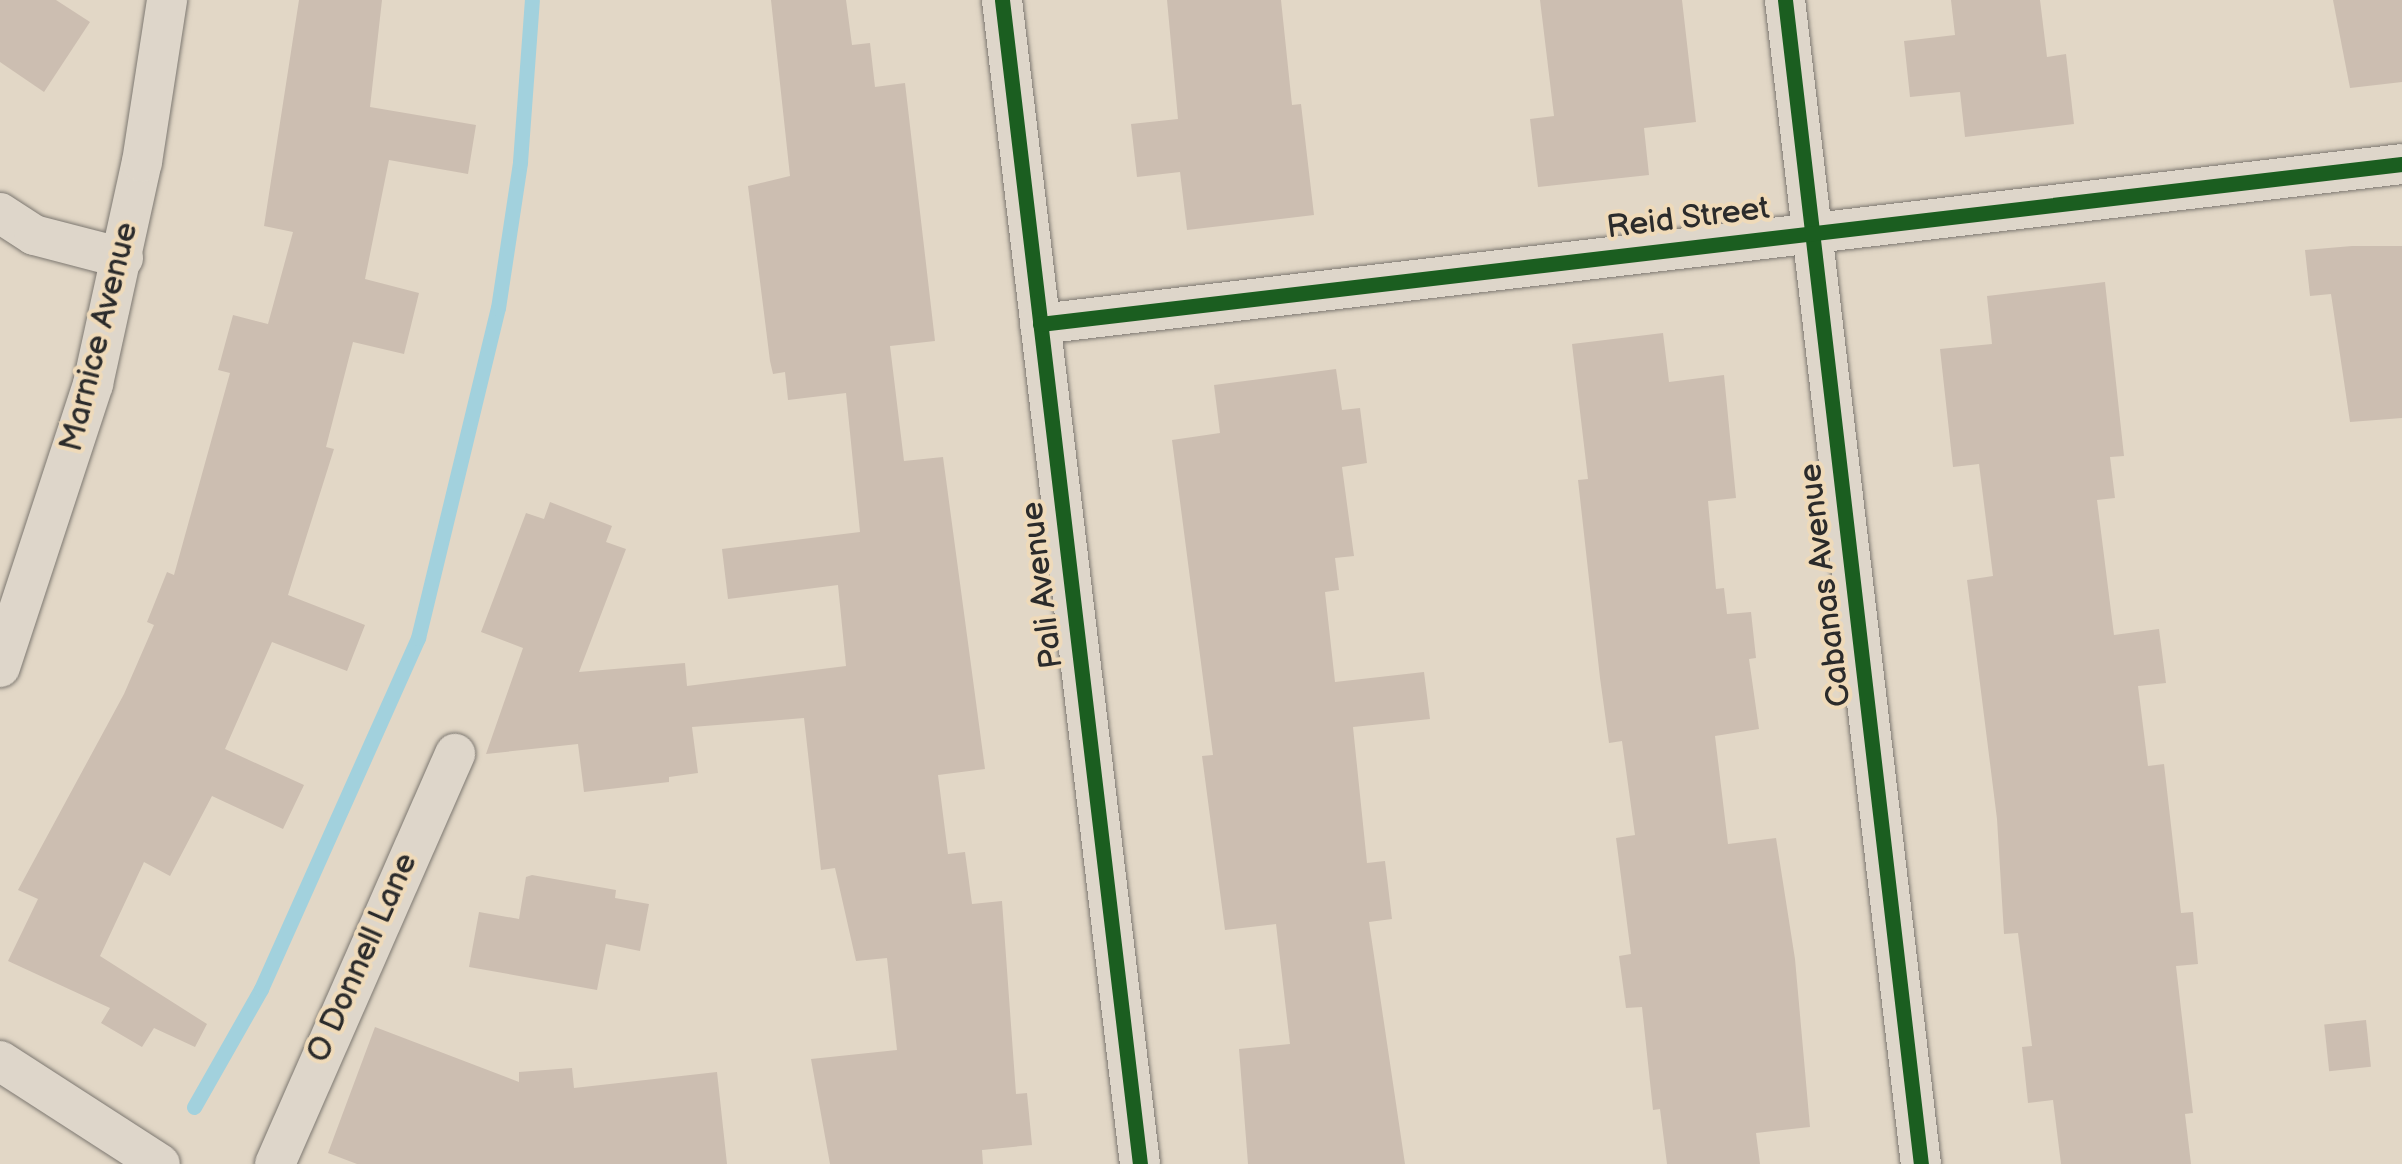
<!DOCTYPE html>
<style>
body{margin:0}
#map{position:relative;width:2402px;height:1164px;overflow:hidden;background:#e2d7c6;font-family:"Balsamiq Sans",sans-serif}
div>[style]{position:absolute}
.stream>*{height:15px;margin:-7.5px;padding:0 7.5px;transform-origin:7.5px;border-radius:7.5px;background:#a2d1dd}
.building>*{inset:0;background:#ccbeb1;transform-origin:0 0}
.roads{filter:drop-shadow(0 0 2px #7d7871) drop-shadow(0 0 2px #7d7871)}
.minor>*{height:40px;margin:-20px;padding:0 20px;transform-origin:20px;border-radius:20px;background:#ded6ca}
.cycleway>*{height:15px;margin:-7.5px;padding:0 7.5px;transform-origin:7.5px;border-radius:7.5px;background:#1b5e20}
span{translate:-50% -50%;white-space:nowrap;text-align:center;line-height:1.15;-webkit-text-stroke:8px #efdab9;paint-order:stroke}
.street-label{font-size:32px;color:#2b2b2b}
</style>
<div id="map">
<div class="stream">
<div style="left:194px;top:1107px;width:136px;rotate:-60.4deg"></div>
<div style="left:261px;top:989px;width:385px;rotate:-65.9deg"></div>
<div style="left:418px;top:638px;width:340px;rotate:-76.4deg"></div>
<div style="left:498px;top:308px;width:148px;rotate:-81.4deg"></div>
<div style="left:520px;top:162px;width:162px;rotate:-85.8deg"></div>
</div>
<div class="building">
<div style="clip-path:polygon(0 0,56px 0,90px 22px,44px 92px,0 62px)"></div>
<div style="clip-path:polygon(299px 0,382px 0,370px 107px,476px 125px,468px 174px,389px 160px,365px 279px,419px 293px,404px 354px,353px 342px,326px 447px,334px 449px,288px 595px,365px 625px,347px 671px,272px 642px,225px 749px,304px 785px,283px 829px,212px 796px,170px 876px,144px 862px,100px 956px,207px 1024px,195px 1047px,154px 1028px,142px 1047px,101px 1023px,110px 1008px,8px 961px,38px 899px,18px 890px,124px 694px,154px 625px,147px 622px,167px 572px,174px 575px,230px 373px,218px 370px,233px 315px,268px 324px,293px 232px,264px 226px)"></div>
<div style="clip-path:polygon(771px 0,846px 0,852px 45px,870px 43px,875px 87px,905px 83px,935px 341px,890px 346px,904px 461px,943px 457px,985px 769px,938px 775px,948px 854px,965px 852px,972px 904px,1002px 901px,1016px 1094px,1027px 1093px,1032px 1145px,982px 1150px,983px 1164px,830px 1164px,811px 1059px,897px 1050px,887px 958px,856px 961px,835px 868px,821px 870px,804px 718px,692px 727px,698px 773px,669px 777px,669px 782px,584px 792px,578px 744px,486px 754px,523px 648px,481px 632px,526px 513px,544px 519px,550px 502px,612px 526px,606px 542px,626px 549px,579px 672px,685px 663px,687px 686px,846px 666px,838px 585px,728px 599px,722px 549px,860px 532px,846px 393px,788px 400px,785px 372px,773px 374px,770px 361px,748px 186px,790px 176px)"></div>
<div style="clip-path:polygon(1167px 0,1281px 0,1292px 105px,1301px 104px,1314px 215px,1187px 230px,1180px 172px,1137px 177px,1131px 124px,1178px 119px)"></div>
<div style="clip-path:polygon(1540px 0,1682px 0,1696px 122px,1644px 128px,1649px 175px,1538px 187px,1530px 119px,1554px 116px)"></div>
<div style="clip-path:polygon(1951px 0,2040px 0,2047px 57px,2066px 54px,2074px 124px,1965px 137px,1960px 92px,1910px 97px,1904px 41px,1955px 35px)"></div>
<div style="clip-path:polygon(2333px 0,2402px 0,2402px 82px,2350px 88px)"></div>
<div style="clip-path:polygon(2352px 246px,2402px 246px,2402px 418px,2350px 422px,2331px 294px,2310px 296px,2305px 250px)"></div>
<div style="clip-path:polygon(2105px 282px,2124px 456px,2110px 457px,2115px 498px,2097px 500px,2114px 635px,2159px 629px,2166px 683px,2138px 686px,2148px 766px,2164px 764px,2181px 913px,2193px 912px,2198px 964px,2176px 966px,2193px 1113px,2185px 1114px,2191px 1164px,2061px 1164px,2053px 1100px,2028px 1103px,2022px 1047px,2032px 1046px,2018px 933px,2004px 934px,1997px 819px,1967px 580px,1993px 576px,1979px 464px,1953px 467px,1940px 349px,1992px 344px,1987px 296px)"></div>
<div style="clip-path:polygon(1663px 333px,1669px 382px,1724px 375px,1736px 498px,1708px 501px,1716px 589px,1724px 588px,1727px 614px,1751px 612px,1756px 658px,1749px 659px,1759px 729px,1715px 736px,1728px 844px,1776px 838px,1795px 959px,1810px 1127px,1756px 1133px,1760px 1164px,1667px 1164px,1660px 1109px,1653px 1110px,1642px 1007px,1626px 1008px,1619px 956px,1631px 954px,1616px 838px,1635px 835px,1622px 741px,1609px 743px,1600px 678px,1578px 480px,1588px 479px,1572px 344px)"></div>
<div style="clip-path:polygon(1336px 369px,1342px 410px,1360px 408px,1367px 463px,1342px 467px,1354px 556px,1335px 558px,1339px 590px,1325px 592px,1335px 682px,1424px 672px,1430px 719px,1353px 727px,1367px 863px,1385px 861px,1392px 919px,1369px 922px,1405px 1164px,1248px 1164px,1239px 1049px,1290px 1044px,1276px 924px,1225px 930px,1202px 756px,1213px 755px,1172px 440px,1220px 433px,1214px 385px)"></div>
<div style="clip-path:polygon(532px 875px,616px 890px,615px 898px,649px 904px,640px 951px,606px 944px,597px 990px,469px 967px,479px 912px,519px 919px,526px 877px)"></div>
<div style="left:2366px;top:1020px;width:47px;height:42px;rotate:84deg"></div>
<div style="clip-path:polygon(375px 1027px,519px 1082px,519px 1072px,572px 1068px,574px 1088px,717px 1072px,727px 1164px,357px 1164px,328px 1153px)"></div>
</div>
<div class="roads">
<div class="minor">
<div style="left:1002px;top:0;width:1172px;rotate:83.24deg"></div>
<div style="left:1785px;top:0;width:1172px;rotate:83.34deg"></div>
<div style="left:0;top:213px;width:40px;rotate:32.9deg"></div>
<div style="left:34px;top:235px;width:92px;rotate:14.5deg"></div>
<div style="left:1040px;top:324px;width:1371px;rotate:-6.7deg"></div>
<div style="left:0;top:667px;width:298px;rotate:-71.8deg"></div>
<div style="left:93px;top:384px;width:227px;rotate:-77.6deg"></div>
<div style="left:142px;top:162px;width:164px;rotate:-81.2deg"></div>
<div style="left:0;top:1061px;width:190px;rotate:32.8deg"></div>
<div style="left:275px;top:1164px;width:448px;rotate:-66.3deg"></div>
</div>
</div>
<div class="cycleway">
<div style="left:1002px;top:0;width:1172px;rotate:83.24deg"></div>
<div style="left:1785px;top:0;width:1172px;rotate:83.34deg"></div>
<div style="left:1040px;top:324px;width:1371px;rotate:-6.7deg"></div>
</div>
<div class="street-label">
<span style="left:1688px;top:219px;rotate:-7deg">Reid Street</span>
<span style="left:100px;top:337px;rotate:-76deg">Marnice Avenue</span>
<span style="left:1043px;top:585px;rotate:-97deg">Pali Avenue</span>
<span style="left:1826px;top:585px;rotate:-97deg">Cabanas Avenue</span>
<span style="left:363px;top:958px;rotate:-66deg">O Donnell Lane</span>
</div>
</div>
